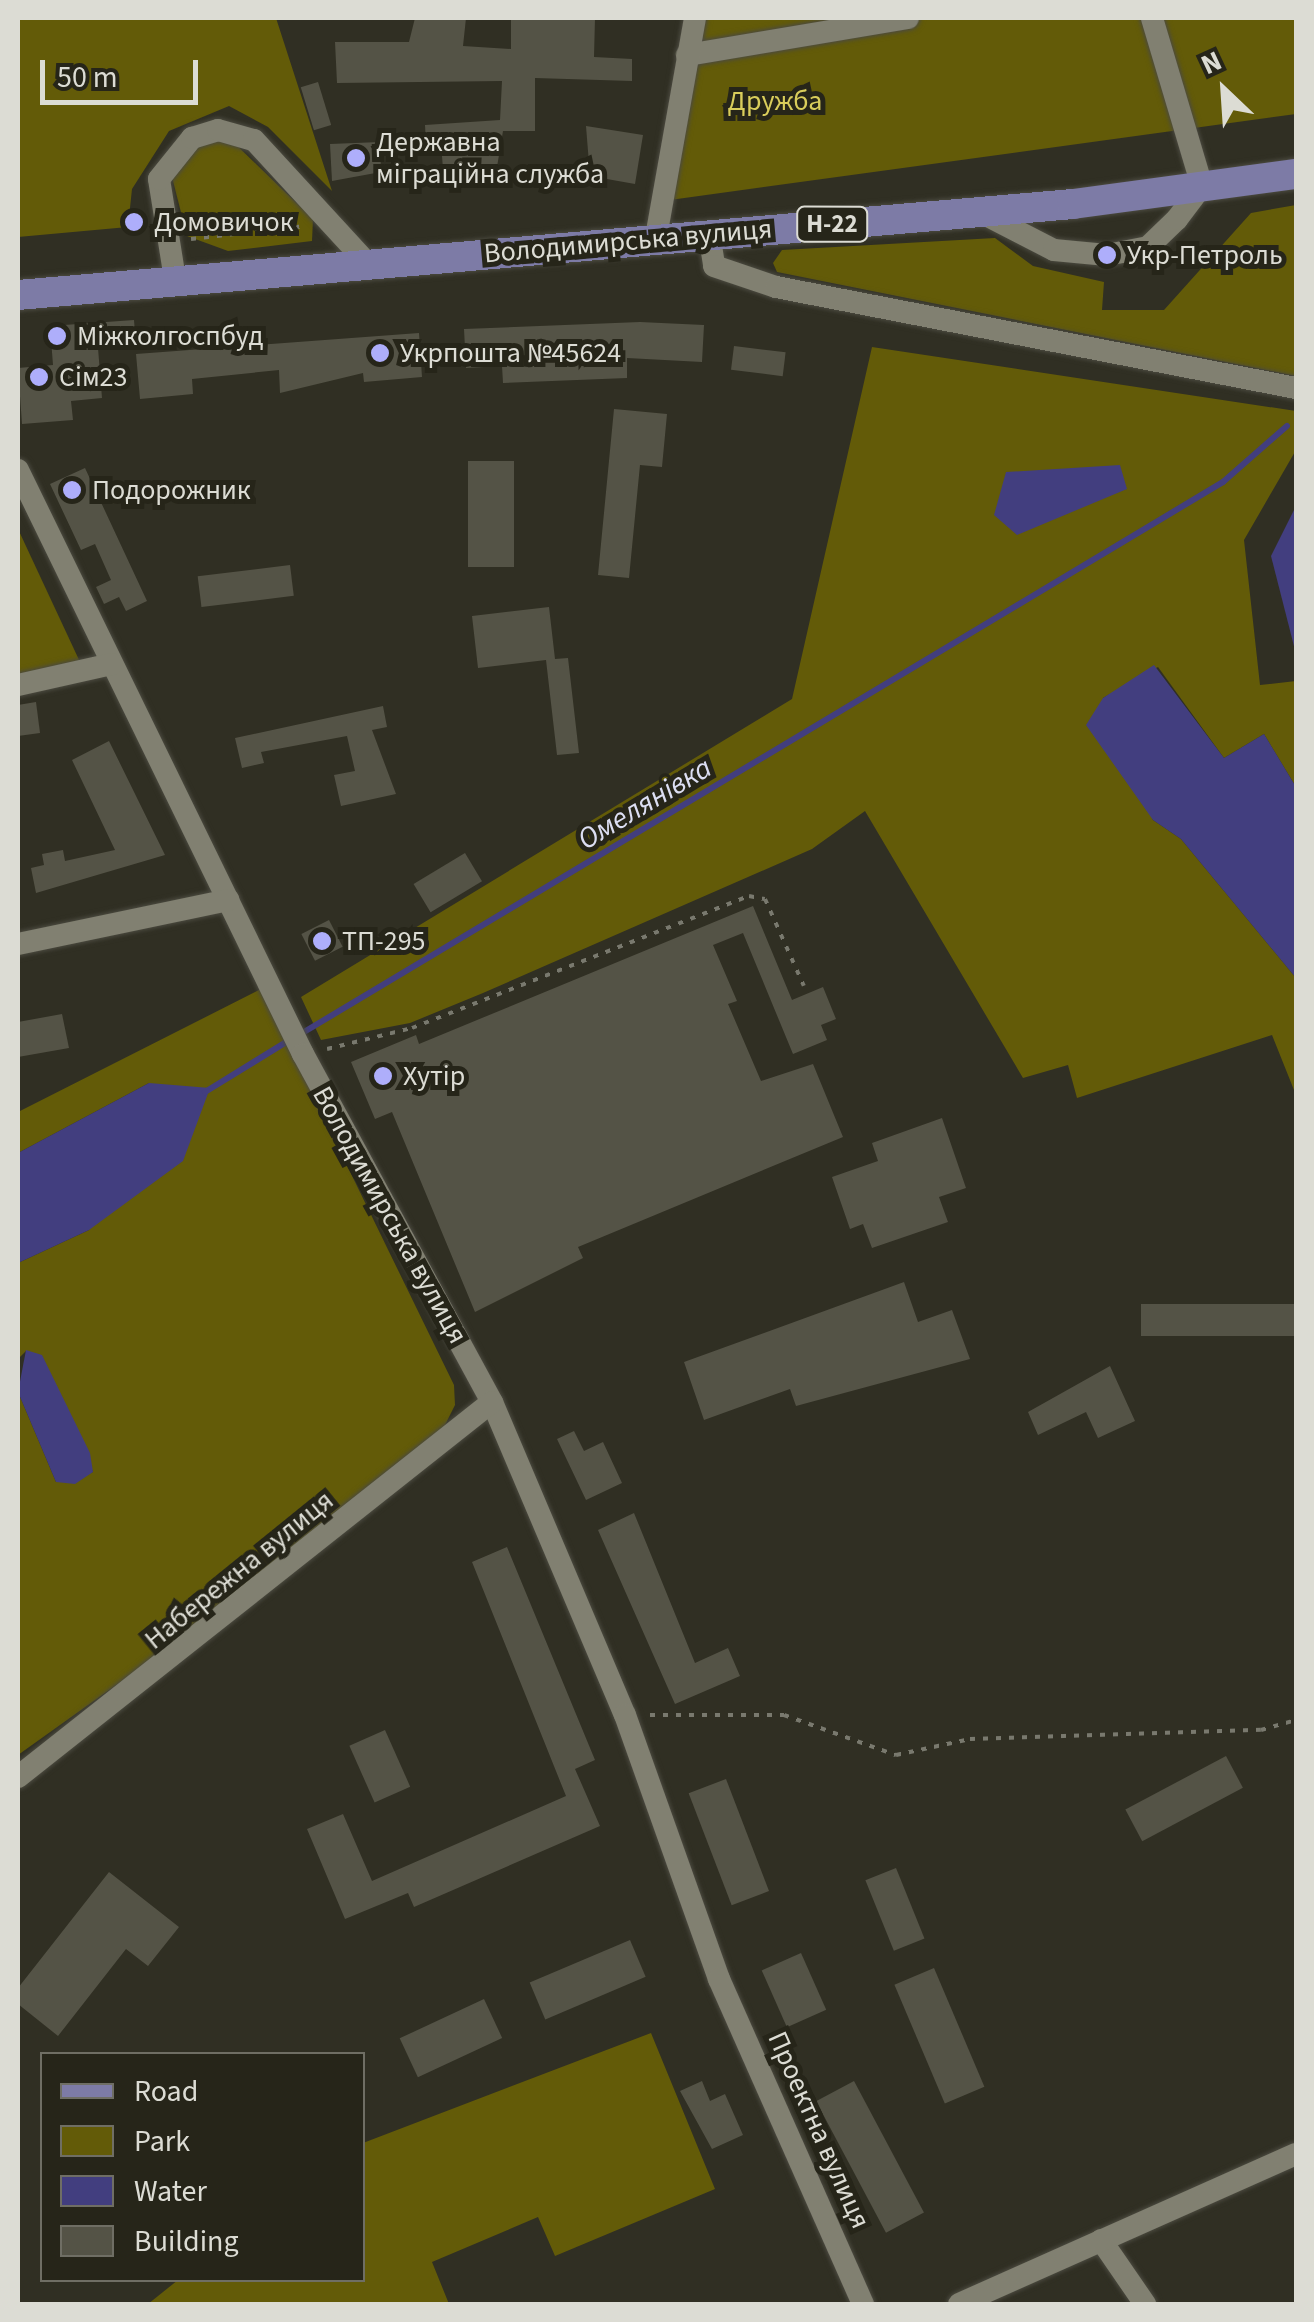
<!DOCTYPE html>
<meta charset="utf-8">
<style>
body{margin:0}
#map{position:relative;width:1314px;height:2322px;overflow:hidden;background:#302f23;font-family:"Source Sans 3",sans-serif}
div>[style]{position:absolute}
.green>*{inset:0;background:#635b08}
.water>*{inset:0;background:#423e7f}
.stream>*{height:6px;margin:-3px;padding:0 3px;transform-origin:3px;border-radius:3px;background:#423e7f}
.building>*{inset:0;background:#545346;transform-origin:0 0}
.path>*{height:4px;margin-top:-2px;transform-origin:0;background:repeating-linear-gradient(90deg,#79796e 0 5px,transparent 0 13px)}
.roads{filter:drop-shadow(0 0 2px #4b4a40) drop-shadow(0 0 2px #4b4a40)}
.minor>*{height:22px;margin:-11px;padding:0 11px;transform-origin:11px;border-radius:11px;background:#818071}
.major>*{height:30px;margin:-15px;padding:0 15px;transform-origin:15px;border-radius:15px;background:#7d7ba6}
.dots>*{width:28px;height:28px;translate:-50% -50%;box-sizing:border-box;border:5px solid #262519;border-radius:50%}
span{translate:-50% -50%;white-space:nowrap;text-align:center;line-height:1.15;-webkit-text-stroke:10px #262519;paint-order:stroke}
.shield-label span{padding:2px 8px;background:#262519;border:2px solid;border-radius:8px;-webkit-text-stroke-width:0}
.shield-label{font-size:25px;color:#dcdcd4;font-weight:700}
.park-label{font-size:28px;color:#d9cd5b}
.poi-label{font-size:28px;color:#dcdcd4}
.left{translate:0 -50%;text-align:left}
.street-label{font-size:28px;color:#dcdcd4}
.water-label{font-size:30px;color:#dcdef2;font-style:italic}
.frame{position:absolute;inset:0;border:20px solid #dcdcd4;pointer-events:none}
.legend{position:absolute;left:40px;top:2052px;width:325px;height:230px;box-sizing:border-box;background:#262519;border:2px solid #6f6e64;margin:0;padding:12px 18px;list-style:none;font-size:30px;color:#dcdcd4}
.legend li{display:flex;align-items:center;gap:20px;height:50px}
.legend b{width:50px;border:2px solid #6f6e64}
.north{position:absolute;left:1174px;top:40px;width:100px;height:100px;-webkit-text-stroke:8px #262519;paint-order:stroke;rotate:335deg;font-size:28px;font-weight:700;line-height:40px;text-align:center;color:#dcdcd4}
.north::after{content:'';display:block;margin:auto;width:35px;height:45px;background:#dcdcd4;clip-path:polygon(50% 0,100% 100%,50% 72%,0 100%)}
.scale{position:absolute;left:40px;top:60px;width:158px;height:45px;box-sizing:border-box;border:5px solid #dcdcd4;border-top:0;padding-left:12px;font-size:30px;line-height:35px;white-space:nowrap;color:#dcdcd4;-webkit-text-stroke:8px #262519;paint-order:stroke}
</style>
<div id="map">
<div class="green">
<div style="clip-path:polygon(18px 18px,276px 18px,332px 191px,268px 127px,229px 106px,169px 131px,132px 189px,128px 227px,18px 237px)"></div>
<div style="clip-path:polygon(702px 18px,1296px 18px,1296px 114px,670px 200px)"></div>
<div style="clip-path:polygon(228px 137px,313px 219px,312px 241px,228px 251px,187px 236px,172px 177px,187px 150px)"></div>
<div style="clip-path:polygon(1296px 205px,1296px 376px,777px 272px,773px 263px,782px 250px,995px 238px,1033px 266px,1104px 282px,1102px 310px,1164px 310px,1251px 213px)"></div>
<div style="clip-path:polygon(872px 347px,1296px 411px,1296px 450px,1244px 540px,1260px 685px,1296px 681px,1296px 787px,1264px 734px,1224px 758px,1158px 667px,1103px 698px,1153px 820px,1181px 839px,1296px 978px,1296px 1095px,1272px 1035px,1077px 1098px,1068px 1065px,1023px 1078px,865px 811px,812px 849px,483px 993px,410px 1023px,321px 1040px,301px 997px,792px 699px)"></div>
<div style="clip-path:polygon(18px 529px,80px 662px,18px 675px)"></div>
<div style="clip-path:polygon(261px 989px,454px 1385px,455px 1405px,444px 1427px,210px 1618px,18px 1755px,18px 1392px,56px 1482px,93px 1472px,42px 1356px,26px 1351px,18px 1359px,18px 1263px,89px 1230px,149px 1083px,18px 1153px,18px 1112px)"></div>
<div style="clip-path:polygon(651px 2033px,715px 2189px,555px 2256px,538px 2217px,432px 2262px,449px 2304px,148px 2304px,178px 2280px,362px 2280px,363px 2143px)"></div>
</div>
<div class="water">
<div style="clip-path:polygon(1120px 465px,1127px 489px,1017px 535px,994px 515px,1006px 472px)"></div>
<div style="clip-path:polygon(1296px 506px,1296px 654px,1271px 556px)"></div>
<div style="clip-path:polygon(1154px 665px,1224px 758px,1264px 734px,1296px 787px,1296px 978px,1181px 839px,1153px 820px,1086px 725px,1103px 698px)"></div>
<div style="clip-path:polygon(149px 1083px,210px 1088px,183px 1161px,89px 1230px,18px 1263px,18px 1153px)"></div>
<div style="clip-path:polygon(26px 1350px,42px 1355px,90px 1453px,93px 1472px,75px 1484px,56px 1482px,18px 1392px)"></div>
</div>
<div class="stream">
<div style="left:299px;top:1035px;width:1077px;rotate:-30.9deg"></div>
<div style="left:1223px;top:482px;width:85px;rotate:-41.2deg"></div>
<div style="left:205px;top:1092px;width:97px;rotate:-31.6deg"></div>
</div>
<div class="building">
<div style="clip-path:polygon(415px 18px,466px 18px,463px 46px,511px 49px,511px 18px,595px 18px,594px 57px,632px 59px,632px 81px,535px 78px,535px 131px,503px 131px,497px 167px,443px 169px,441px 143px,426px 144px,425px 125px,500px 120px,502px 81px,337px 83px,335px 42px,409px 42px)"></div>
<div style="left:318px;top:82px;width:45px;height:18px;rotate:73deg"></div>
<div style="clip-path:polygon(586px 126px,643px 135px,635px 184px,590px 176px)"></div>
<div style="clip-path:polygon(380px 142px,381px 172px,332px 181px,330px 144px)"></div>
<div style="clip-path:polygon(134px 320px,136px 345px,98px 348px,102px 398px,71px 401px,73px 420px,22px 424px,18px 368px,53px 365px,50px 326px)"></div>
<div style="clip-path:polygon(640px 322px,704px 325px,702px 362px,627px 358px,627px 378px,503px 383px,502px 366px,466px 368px,464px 329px)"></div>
<div style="clip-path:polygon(419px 333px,422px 377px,364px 382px,363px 373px,280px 393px,279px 370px,192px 379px,193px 394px,140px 399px,136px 354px)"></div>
<div style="left:734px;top:346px;width:52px;height:24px;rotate:7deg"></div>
<div style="clip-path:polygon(614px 409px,667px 414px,662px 467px,640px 465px,629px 578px,598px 575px)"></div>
<div style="left:468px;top:461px;width:46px;height:106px"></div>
<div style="clip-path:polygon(85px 468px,147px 601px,126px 611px,119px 597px,104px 604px,96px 587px,111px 580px,95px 544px,81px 550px,50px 484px)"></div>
<div style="left:290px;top:565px;width:31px;height:93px;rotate:83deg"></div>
<div style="clip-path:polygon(549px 607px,555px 659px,568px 658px,579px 753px,557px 755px,546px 660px,478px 668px,472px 616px)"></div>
<div style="clip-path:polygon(36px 702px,40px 733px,18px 736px,18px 705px)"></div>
<div style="clip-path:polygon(383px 706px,387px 727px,372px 730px,396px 794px,341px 806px,334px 775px,355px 771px,347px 736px,261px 752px,264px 763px,242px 768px,235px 738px)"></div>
<div style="clip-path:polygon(109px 741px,165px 855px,36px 893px,31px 868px,44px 865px,42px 854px,63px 850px,65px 861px,115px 850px,72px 760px)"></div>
<div style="left:465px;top:853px;width:33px;height:60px;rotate:59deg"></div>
<div style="clip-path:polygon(753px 906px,792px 1000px,823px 987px,836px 1019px,821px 1025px,827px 1040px,793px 1054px,743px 933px,713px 945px,737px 1001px,728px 1004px,761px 1081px,813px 1064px,843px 1137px,578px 1247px,583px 1258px,475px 1312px,392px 1112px,375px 1119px,351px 1062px,416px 1035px,419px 1044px)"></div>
<div style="left:329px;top:920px;width:30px;height:31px;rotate:63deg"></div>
<div style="clip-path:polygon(62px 1014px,69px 1048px,18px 1057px,18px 1022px)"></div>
<div style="clip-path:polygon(942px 1118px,966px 1188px,939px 1197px,948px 1222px,872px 1248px,863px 1224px,850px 1229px,832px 1177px,878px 1161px,872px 1143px)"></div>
<div style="clip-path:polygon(904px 1282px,918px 1322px,952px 1310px,970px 1359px,796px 1406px,790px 1389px,704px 1420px,684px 1362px)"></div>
<div style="left:1296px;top:1304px;width:32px;height:155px;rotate:90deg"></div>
<div style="clip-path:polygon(1110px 1366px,1135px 1421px,1098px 1438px,1086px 1412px,1038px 1435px,1028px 1412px)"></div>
<div style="clip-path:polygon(574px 1431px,584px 1451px,603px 1442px,622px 1483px,586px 1500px,557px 1439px)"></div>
<div style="clip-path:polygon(634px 1513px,695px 1663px,728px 1648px,740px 1676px,675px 1704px,598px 1530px)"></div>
<div style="clip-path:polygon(507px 1547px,595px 1760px,575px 1769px,600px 1826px,414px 1907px,408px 1893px,345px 1919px,307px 1829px,343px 1814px,372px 1881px,566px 1796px,472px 1562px)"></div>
<div style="left:385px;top:1730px;width:62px;height:39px;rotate:66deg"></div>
<div style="left:1226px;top:1756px;width:36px;height:114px;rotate:62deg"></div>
<div style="left:726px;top:1779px;width:120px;height:40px;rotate:69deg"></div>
<div style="left:896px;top:1868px;width:76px;height:33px;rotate:68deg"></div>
<div style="clip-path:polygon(109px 1872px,179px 1927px,148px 1966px,126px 1949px,58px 2036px,18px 2004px,18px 1988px)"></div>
<div style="left:630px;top:1940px;width:40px;height:109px;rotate:67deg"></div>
<div style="left:801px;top:1953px;width:62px;height:43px;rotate:66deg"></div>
<div style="left:934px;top:1968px;width:129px;height:43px;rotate:67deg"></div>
<div style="left:484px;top:1999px;width:43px;height:93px;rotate:65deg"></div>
<div style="clip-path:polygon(702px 2081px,710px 2101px,725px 2094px,743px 2135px,712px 2149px,680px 2091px)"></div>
<div style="left:854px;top:2081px;width:149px;height:43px;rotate:62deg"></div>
</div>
<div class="path">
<div style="left:191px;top:239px;width:115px;rotate:-6.5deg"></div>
<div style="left:327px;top:1049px;width:88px;rotate:-13.9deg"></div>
<div style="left:412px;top:1028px;width:362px;rotate:-21.4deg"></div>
<div style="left:749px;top:896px;width:16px;rotate:11deg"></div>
<div style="left:765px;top:899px;width:95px;rotate:65.9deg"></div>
<div style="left:650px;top:1715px;width:134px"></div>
<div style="left:784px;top:1715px;width:119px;rotate:19.7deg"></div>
<div style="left:896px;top:1755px;width:76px;rotate:-12.2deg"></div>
<div style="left:970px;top:1739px;width:291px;rotate:-1.8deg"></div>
<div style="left:1261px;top:1730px;width:36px;rotate:-16deg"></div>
</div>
<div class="roads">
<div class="minor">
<div style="left:687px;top:55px;width:224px;rotate:-9.5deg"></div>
<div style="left:980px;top:212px;width:83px;rotate:27.2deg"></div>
<div style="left:1054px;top:250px;width:53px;rotate:5.4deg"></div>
<div style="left:1107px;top:255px;width:42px;rotate:-11deg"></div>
<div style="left:1148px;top:247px;width:40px;rotate:-44deg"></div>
<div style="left:1177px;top:219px;width:41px;rotate:-52.9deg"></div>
<div style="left:1202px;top:186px;width:175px;rotate:-106.6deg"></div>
<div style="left:709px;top:233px;width:33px;rotate:81deg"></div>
<div style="left:714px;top:266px;width:65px;rotate:18.7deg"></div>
<div style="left:776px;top:287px;width:530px;rotate:10.99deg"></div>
<div style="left:656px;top:237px;width:222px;rotate:-79.9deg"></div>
<div style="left:175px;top:279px;width:101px;rotate:-99.1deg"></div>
<div style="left:159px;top:179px;width:53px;rotate:-51.2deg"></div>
<div style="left:192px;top:138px;width:27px;rotate:-17deg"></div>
<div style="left:218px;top:130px;width:37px;rotate:16deg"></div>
<div style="left:254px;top:140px;width:167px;rotate:47.4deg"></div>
<div style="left:18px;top:470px;width:650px;rotate:63.99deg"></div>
<div style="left:303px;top:1054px;width:396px;rotate:61.5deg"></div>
<div style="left:492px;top:1402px;width:340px;rotate:67deg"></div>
<div style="left:625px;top:1715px;width:280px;rotate:70.4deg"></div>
<div style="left:719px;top:1979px;width:355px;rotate:66.1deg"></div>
<div style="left:18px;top:685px;width:96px;rotate:-12.6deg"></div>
<div style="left:18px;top:944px;width:215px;rotate:-11.8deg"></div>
<div style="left:18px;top:1777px;width:604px;rotate:-38.35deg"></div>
<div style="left:1101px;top:2240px;width:78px;rotate:55.5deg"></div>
<div style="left:959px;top:2304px;width:369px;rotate:-24deg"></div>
</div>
<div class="major">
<div style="left:18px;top:295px;width:1059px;rotate:-4.93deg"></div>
<div style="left:1073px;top:204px;width:225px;rotate:-7.7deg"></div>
</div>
</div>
<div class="dots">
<div style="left:356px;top:158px;background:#aeaefb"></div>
<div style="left:134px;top:222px;background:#aeaefb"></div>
<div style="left:1107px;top:255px;background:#aeaefb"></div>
<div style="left:57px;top:336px;background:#aeaefb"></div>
<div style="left:380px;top:353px;background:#aeaefb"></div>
<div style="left:39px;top:377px;background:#aeaefb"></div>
<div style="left:72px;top:490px;background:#aeaefb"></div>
<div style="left:322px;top:941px;background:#aeaefb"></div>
<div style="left:383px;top:1076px;background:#aeaefb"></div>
</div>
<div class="shield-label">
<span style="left:832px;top:224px">Н-22</span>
</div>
<div class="park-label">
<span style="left:775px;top:101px">Дружба</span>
</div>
<div class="poi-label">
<span class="left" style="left:376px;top:158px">Державна<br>міграційна служба</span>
<span class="left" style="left:154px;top:222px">Домовичок</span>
<span class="left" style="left:1127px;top:255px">Укр-Петроль</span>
<span class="left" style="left:77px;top:336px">Міжколгоспбуд</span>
<span class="left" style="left:400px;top:353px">Укрпошта №45624</span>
<span class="left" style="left:59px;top:377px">Сім23</span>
<span class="left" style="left:92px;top:490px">Подорожник</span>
<span class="left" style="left:342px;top:941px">ТП-295</span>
<span class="left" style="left:403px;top:1076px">Хутір</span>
</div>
<div class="street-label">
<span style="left:628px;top:241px;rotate:-5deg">Володимирська вулиця</span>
<span style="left:390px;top:1215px;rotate:61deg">Володимирська вулиця</span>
<span style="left:239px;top:1570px;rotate:-39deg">Набережна вулиця</span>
<span style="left:819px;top:2130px;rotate:66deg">Проектна вулиця</span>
</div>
<div class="water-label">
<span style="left:645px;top:804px;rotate:-31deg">Омелянівка</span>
</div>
<div class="frame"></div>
<ul class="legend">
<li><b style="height:12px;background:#7d7ba6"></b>Road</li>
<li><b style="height:28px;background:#635b08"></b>Park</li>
<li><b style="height:28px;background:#423e7f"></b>Water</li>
<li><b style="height:28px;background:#545346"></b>Building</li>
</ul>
<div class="north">N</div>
<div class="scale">50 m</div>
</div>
